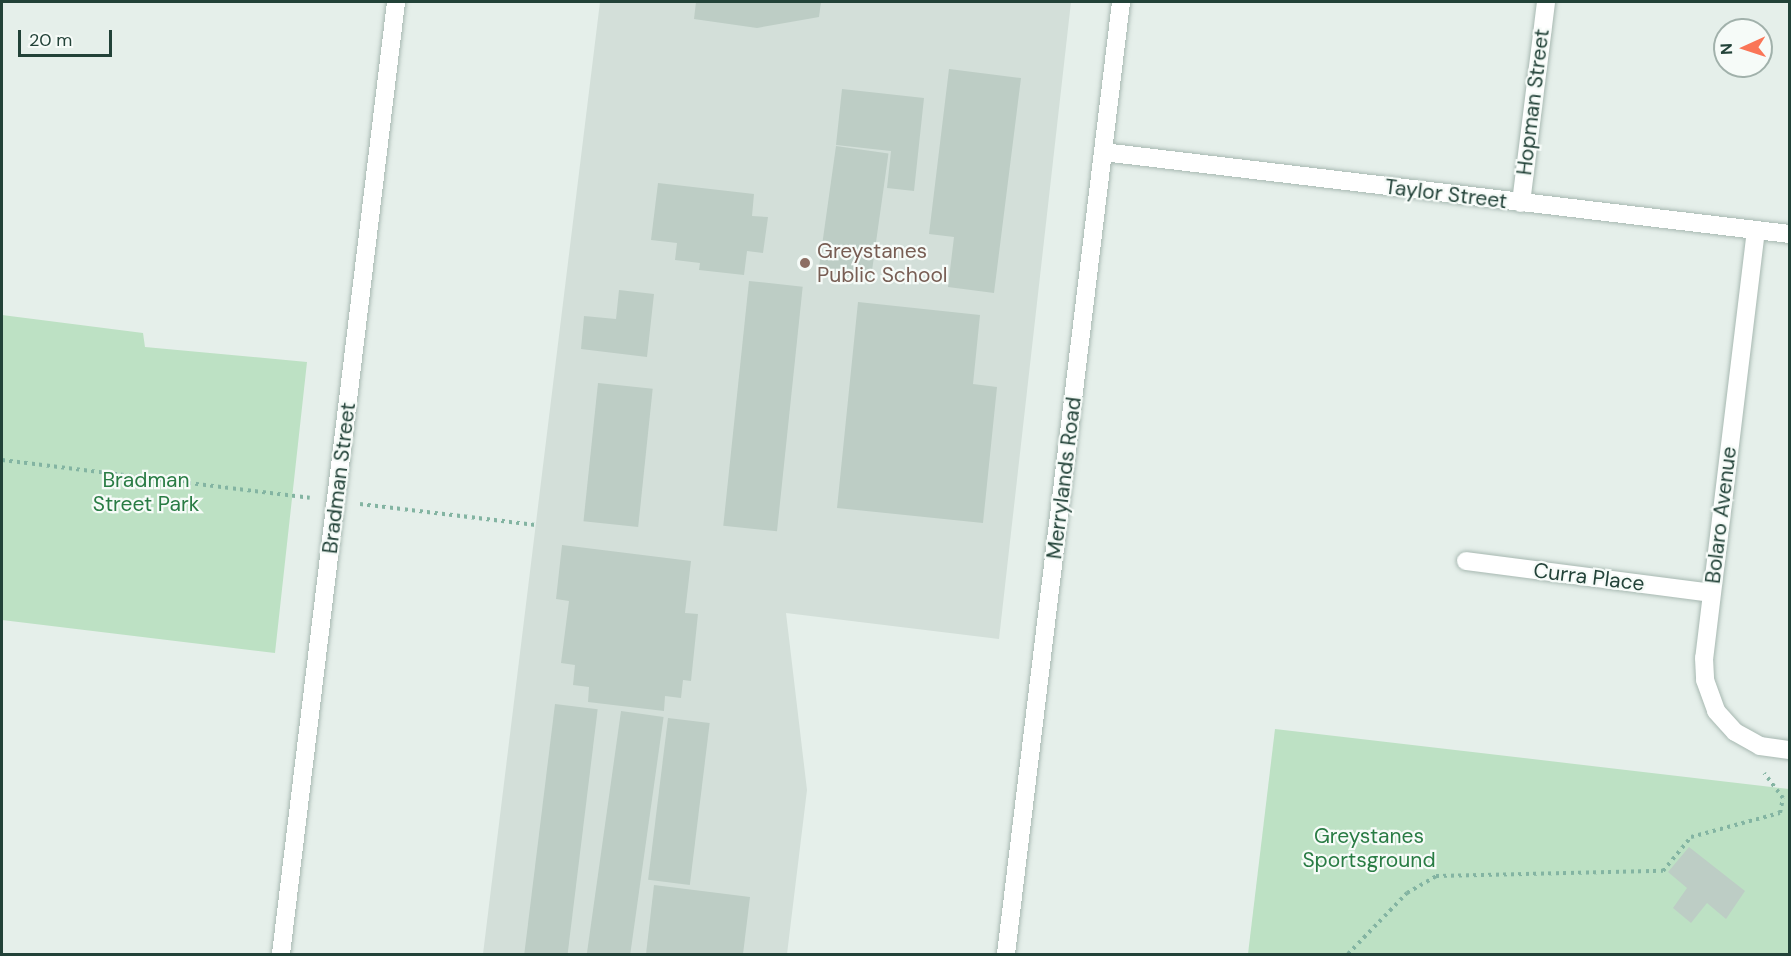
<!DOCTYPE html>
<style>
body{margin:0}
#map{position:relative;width:1791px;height:956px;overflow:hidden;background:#e5efea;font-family:"DM Sans",sans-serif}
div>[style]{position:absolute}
.built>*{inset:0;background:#d3dfd9}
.green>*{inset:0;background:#bde1c4}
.building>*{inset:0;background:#bdcdc5;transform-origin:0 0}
.path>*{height:4px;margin-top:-2px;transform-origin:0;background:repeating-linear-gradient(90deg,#83b4a2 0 3px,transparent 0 7.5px)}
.roads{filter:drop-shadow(0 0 2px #a7b8b1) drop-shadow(0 0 2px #a7b8b1)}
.minor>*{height:18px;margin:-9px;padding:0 9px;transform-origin:9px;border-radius:9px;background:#fff}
.secondary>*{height:18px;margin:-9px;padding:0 9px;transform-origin:9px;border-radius:9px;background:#fff}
.dots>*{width:16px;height:16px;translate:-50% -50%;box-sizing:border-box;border:3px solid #f6fbf8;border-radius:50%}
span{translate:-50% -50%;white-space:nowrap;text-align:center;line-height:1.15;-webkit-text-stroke:4.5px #f6fbf8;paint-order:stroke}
.street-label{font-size:21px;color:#224238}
.education-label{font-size:21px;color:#785e54}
.left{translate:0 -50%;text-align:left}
.park-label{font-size:21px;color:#297c44}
.frame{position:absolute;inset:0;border:3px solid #224238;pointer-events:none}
.north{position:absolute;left:1713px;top:18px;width:60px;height:60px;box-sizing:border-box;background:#f6fbf8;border:2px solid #a1b1ab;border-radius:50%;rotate:267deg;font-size:16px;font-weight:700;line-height:24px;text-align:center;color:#224238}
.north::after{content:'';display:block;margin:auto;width:21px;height:27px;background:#fa7557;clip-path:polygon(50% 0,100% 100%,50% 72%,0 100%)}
.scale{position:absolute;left:18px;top:30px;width:94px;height:27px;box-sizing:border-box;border:3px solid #224238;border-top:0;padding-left:8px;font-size:18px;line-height:21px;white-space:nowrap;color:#224238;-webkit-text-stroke:4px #f6fbf8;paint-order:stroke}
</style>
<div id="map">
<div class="built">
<div style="clip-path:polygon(600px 2px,1071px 2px,999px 639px,786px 613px,807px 790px,787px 954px,483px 954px)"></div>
</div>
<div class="green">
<div style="clip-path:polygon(2px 315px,143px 333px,145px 347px,307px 362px,275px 653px,2px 620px)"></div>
<div style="clip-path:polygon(1275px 729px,1789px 789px,1789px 954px,1248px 954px)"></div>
</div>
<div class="building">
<div style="clip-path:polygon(696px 2px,821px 2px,819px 17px,757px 28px,694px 19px)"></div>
<div style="clip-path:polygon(949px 69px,1021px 78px,994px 293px,948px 287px,954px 237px,929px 234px)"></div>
<div style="clip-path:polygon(842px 89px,924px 98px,914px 191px,887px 188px,891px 151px,836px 145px)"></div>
<div style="left:836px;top:146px;width:53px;height:127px;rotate:8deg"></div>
<div style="clip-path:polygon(658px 183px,754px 194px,752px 216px,768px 217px,763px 253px,747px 251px,744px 275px,699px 270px,700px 263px,675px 260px,677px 243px,651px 240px)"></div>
<div style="left:749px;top:281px;width:54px;height:246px;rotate:6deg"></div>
<div style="clip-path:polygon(619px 290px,654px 294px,647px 357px,581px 349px,584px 316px,616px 319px)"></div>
<div style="clip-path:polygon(858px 302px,980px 315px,973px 384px,997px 387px,983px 523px,837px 508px)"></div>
<div style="left:598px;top:383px;width:55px;height:139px;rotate:6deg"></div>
<div style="clip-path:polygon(562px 545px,691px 561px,685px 613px,698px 614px,691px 681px,683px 680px,681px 698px,665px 696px,664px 711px,588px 702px,589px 687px,573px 685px,575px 665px,561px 663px,569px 601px,556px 599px)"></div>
<div style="left:555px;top:704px;width:43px;height:252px;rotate:7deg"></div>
<div style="left:621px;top:711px;width:43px;height:245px;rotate:8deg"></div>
<div style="left:668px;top:718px;width:42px;height:163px;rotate:7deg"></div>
<div style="clip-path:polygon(1689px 847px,1745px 891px,1726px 919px,1707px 903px,1691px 923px,1673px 908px,1687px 888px,1668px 872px)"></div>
<div style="clip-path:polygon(654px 885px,750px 897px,743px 954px,646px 954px)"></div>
</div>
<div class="path">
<div style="left:2px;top:460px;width:310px;rotate:7deg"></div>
<div style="left:360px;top:504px;width:177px;rotate:6.8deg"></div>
<div style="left:1348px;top:954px;width:85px;rotate:-46deg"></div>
<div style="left:1407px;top:893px;width:34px;rotate:-30deg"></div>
<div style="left:1436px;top:876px;width:227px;rotate:-1.3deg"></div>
<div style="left:1663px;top:871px;width:44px;rotate:-50.5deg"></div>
<div style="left:1691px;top:837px;width:92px;rotate:-15.1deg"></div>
<div style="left:1780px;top:813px;width:15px;rotate:-79deg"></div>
<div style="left:1783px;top:798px;width:31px;rotate:-127deg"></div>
</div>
<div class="roads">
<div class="minor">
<div style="left:1103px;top:152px;width:692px;rotate:6.81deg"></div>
<div style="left:1521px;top:203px;width:203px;rotate:-82.9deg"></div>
<div style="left:1756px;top:230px;width:431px;rotate:96.9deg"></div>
<div style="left:1704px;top:658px;width:22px;rotate:87deg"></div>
<div style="left:1705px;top:680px;width:33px;rotate:70deg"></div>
<div style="left:1716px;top:711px;width:28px;rotate:48deg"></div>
<div style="left:1735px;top:732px;width:29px;rotate:29deg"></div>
<div style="left:1760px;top:746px;width:30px;rotate:8deg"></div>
<div style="left:1466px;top:561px;width:247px;rotate:7.4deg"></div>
<div style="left:281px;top:954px;width:959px;rotate:-83.11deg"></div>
</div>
<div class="secondary">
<div style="left:1006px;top:954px;width:959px;rotate:-83.11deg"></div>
</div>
</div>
<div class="dots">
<div style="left:805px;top:263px;background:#8d6e63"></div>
</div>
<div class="street-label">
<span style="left:1533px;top:102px;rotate:-83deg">Hopman Street</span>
<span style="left:1446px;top:194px;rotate:7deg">Taylor Street</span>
<span style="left:339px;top:478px;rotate:-83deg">Bradman Street</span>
<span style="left:1064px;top:478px;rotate:-83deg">Merrylands Road</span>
<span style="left:1721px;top:515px;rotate:-83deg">Bolaro Avenue</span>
<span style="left:1589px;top:577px;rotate:7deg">Curra Place</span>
</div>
<div class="education-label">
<span class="left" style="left:817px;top:263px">Greystanes<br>Public School</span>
</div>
<div class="park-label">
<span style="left:146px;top:492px">Bradman<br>Street Park</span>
<span style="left:1369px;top:848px">Greystanes<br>Sportsground</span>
</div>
<div class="frame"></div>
<div class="north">N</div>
<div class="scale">20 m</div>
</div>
